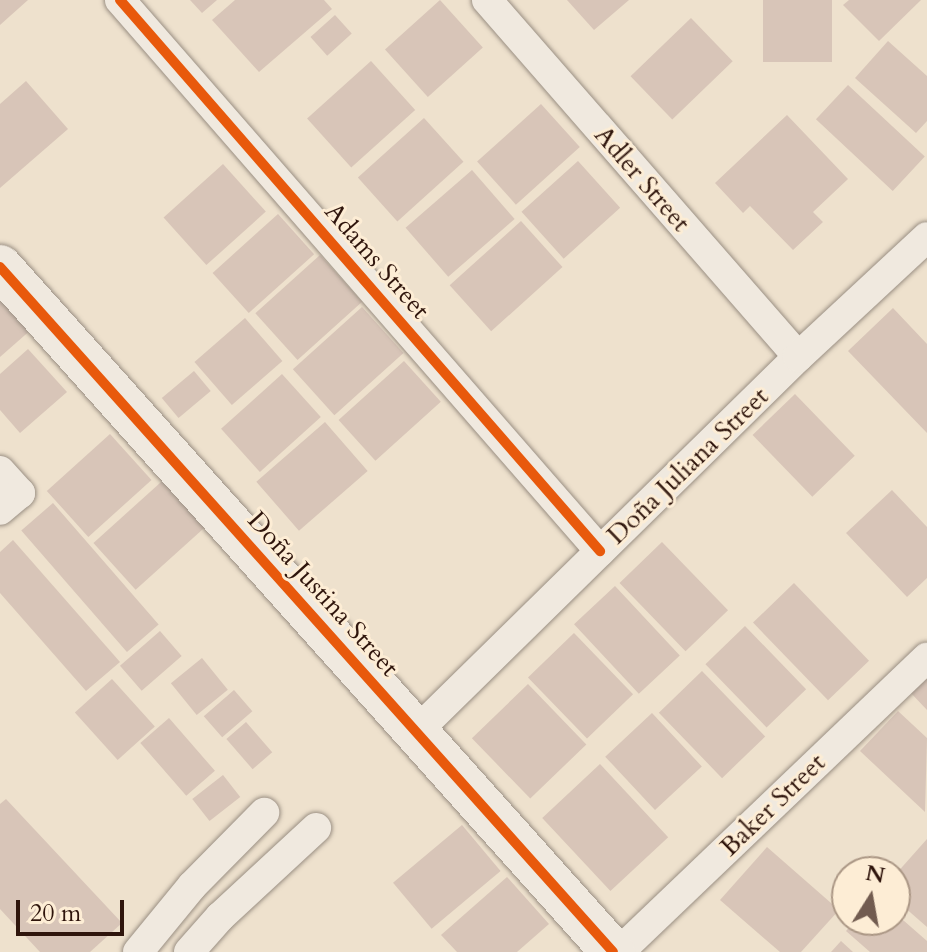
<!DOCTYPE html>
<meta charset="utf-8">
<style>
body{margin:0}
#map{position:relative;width:927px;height:952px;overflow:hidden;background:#eee1cd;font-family:Cardo,serif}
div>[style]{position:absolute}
.building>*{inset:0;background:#d8c5b8;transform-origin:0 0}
.roads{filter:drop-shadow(0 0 2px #9a8f83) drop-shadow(0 0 2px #9a8f83)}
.street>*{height:30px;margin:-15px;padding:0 15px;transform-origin:15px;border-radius:15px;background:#f0e9df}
.secondary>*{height:44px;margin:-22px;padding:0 22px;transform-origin:22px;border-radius:22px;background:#f0e9df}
.cycleway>*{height:10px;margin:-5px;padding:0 5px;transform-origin:5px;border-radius:5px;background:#e8590c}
span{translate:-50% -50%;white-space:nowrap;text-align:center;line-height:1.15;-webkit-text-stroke:6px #fdedd5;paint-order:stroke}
.street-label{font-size:26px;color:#2f150c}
.north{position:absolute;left:831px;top:856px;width:80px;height:80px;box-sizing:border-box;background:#fdedd5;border:2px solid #ab9785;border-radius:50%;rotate:11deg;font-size:22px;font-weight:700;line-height:32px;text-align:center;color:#2f150c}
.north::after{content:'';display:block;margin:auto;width:28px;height:36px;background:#725c50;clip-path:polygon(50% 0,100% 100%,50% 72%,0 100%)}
.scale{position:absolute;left:16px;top:900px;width:108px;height:36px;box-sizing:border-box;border:4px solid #2f150c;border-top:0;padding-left:10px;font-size:24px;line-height:28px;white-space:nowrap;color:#2f150c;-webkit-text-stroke:6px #fdedd5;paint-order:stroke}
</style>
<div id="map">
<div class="building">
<div style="clip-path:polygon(0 0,28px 0,0 25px)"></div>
<div style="clip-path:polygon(190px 0,217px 0,202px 13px)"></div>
<div style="clip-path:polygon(235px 0,324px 0,332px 9px,259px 72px,212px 20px)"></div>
<div style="left:440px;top:0;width:64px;height:74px;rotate:48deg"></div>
<div style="clip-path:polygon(567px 0,629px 0,594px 30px)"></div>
<div style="left:763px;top:0;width:69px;height:62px"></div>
<div style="clip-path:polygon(849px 0,921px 0,879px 41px,843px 5px)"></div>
<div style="left:335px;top:15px;width:25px;height:33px;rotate:48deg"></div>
<div style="left:691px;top:18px;width:60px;height:84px;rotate:46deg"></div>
<div style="clip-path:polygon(888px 41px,927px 76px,927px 121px,916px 133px,855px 78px)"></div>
<div style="left:371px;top:61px;width:66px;height:86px;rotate:48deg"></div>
<div style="clip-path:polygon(26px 81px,68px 129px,0 188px,0 104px)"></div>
<div style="left:848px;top:85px;width:105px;height:47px;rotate:43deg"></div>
<div style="left:541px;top:104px;width:58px;height:86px;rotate:48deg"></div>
<div style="clip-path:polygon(787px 115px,848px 179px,813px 212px,823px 222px,793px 250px,750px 206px,743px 213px,715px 183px)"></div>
<div style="left:424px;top:118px;width:59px;height:89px;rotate:48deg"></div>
<div style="left:578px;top:161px;width:63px;height:76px;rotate:48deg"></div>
<div style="left:223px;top:164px;width:64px;height:80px;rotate:48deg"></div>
<div style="left:472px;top:170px;width:65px;height:88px;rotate:49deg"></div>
<div style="left:278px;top:214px;width:54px;height:88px;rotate:48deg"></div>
<div style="left:521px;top:221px;width:62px;height:96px;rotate:48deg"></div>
<div style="left:320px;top:255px;width:63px;height:87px;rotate:48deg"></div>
<div style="clip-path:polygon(0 292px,33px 328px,0 357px)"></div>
<div style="left:362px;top:307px;width:62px;height:93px;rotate:48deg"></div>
<div style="clip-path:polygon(893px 308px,927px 344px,927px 433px,848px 351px)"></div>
<div style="left:245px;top:318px;width:57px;height:67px;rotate:49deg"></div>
<div style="clip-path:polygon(28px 349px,67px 392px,20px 433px,0 410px,0 374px)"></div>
<div style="left:404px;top:361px;width:55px;height:88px;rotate:48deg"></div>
<div style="left:194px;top:371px;width:26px;height:42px;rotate:50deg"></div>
<div style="left:282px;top:374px;width:58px;height:82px;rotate:48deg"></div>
<div style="left:795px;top:394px;width:86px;height:59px;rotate:46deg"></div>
<div style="left:325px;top:422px;width:65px;height:91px;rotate:49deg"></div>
<div style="left:110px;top:434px;width:62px;height:85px;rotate:48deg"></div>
<div style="left:170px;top:474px;width:63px;height:103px;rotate:48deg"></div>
<div style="clip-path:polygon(892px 490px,927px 527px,927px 578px,907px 597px,846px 533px)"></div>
<div style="left:53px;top:503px;width:161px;height:42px;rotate:49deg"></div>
<div style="clip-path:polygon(13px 540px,120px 662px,86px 691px,0 593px,0 552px)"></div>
<div style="left:662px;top:542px;width:95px;height:59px;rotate:46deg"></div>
<div style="left:794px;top:583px;width:108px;height:57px;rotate:46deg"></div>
<div style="left:615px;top:586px;width:95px;height:56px;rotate:47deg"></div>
<div style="left:745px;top:626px;width:88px;height:55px;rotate:46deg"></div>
<div style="left:160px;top:631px;width:33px;height:53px;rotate:49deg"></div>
<div style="left:574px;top:633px;width:85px;height:64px;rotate:46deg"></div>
<div style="left:202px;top:658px;width:41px;height:40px;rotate:51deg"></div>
<div style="left:702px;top:671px;width:91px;height:60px;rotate:46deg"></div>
<div style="clip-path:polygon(927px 675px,927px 710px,909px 691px)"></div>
<div style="left:112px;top:679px;width:64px;height:50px;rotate:48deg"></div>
<div style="left:528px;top:684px;width:84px;height:78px;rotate:46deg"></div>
<div style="left:234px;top:690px;width:28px;height:40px;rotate:49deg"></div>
<div style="clip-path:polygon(898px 711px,927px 738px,925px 812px,860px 751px)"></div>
<div style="left:652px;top:713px;width:73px;height:64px;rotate:47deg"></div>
<div style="left:169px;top:718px;width:70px;height:38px;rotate:49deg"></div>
<div style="left:246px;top:722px;width:40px;height:26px;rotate:49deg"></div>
<div style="left:600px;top:764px;width:100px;height:79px;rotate:47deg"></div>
<div style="left:223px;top:775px;width:28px;height:39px;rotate:52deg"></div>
<div style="clip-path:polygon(6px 799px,122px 923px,90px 952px,40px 952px,0 909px,0 804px)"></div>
<div style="left:462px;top:825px;width:60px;height:90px;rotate:50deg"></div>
<div style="clip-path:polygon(927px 839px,927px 927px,895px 899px,895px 875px)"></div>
<div style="clip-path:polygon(767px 847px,839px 910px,801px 952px,780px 952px,720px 900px)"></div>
<div style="clip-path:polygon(507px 877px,549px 924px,517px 952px,457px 952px,441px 935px)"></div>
<div style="clip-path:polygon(895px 913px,927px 941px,927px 952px,870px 952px,846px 931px,856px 920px,895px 920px)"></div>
<div style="clip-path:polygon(841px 941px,853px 952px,831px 952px)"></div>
</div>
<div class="roads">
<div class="street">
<div style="left:120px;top:0;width:731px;rotate:48.94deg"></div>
<div style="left:487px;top:0;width:473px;rotate:48.9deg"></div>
<div style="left:0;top:471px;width:30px;rotate:48deg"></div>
<div style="left:20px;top:493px;width:26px;rotate:140deg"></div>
<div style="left:417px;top:731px;width:534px;rotate:-44.47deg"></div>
<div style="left:798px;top:357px;width:176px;rotate:-42.9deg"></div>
<div style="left:138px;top:952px;width:85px;rotate:-50.7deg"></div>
<div style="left:192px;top:886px;width:103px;rotate:-45.4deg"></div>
<div style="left:189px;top:952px;width:47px;rotate:-48.5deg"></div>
<div style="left:220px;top:917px;width:131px;rotate:-42.8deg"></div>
<div style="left:619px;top:952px;width:426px;rotate:-43.7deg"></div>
</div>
<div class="secondary">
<div style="left:0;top:267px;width:919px;rotate:48.17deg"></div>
</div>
</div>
<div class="cycleway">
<div style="left:120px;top:0;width:731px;rotate:48.94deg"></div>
<div style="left:0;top:267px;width:919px;rotate:48.17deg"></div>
</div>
<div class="street-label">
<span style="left:642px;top:179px;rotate:49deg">Adler Street</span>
<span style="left:377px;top:261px;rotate:49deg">Adams Street</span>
<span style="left:688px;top:466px;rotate:-44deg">Doña Juliana Street</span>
<span style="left:323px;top:594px;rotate:48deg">Doña Justina Street</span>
<span style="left:773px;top:805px;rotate:-44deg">Baker Street</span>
</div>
<div class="north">N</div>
<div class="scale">20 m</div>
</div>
